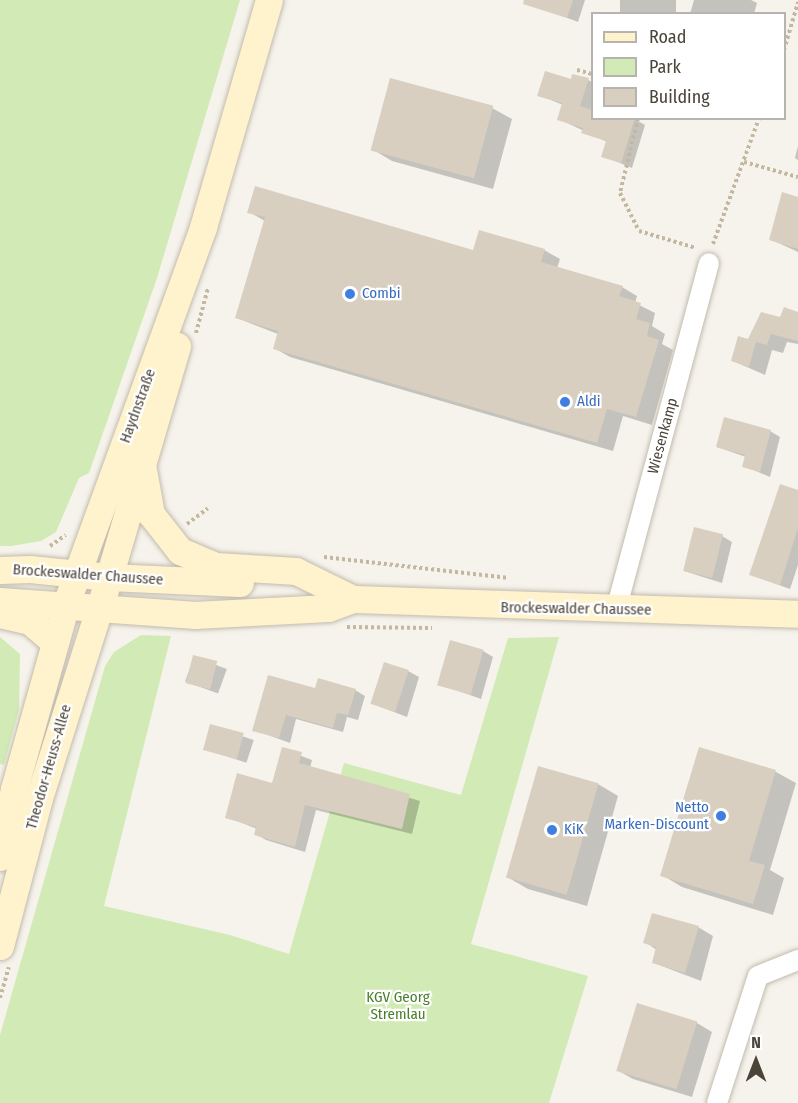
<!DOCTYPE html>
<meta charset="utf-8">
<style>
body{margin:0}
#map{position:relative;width:798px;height:1103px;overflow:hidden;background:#f6f3ec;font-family:"Fira Sans Condensed",sans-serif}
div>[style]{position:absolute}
.green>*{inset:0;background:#d2eab5}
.shadow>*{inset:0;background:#0003;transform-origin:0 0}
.building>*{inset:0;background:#d8cfc1;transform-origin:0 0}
.path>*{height:4px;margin-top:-2px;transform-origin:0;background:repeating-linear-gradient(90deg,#c4b79f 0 3px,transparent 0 6px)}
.roads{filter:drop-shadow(0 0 2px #c2bbae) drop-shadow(0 0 2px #c2bbae)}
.street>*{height:20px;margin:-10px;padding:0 10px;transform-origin:10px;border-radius:10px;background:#fff}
.secondary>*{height:27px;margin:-13.5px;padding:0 13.5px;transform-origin:13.5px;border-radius:13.5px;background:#fff3cd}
.dots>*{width:16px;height:16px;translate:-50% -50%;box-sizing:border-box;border:3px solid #fff;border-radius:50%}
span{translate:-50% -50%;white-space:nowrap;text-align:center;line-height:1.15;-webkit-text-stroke:4.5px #fff;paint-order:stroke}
.shop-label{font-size:15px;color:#366cbe}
.left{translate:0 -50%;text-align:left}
.right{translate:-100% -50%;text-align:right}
.street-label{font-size:15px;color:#4b4439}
.park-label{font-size:15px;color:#4a7f2a}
.legend{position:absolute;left:591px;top:12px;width:195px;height:108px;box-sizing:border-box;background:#fff;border:2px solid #b7b4b0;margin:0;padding:8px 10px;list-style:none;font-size:18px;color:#4b4439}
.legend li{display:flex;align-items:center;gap:12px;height:30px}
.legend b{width:30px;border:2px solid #b7b4b0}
.north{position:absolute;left:726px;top:1031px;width:60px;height:60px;-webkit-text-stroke:4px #fff;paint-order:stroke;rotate:0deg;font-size:16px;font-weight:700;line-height:24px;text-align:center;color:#4b4439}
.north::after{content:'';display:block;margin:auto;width:21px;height:27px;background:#4b4439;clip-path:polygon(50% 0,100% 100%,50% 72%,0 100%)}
</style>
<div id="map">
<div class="green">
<div style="clip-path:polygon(0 0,240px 0,157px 278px,89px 473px,79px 478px,56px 532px,41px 541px,11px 546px,0 546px)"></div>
<div style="clip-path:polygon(141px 635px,171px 636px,104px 906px,230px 935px,289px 954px,344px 763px,461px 795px,508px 638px,559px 637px,471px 944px,588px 976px,549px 1103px,0 1103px,0 1035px,105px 666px,114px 652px)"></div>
<div style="clip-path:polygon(0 637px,20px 654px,19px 710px,4px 765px,0 764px)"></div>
</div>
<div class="shadow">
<div style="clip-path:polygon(541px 0,585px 0,578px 22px,544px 9px)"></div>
<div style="left:620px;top:0;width:56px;height:15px"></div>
<div style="clip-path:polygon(694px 0,751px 0,757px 3px,754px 14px,690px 14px)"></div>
<div style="clip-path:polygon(588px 80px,592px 82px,592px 118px,633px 118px,645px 125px,632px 168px,603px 156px,607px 142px,559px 119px,563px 105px,539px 95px,572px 81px)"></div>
<div style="clip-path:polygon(492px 108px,512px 119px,493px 189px,392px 161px,372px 149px)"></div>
<div style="clip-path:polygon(798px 146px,798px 160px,795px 158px)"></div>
<div style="clip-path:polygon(798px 200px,798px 252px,770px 239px)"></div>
<div style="clip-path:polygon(249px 212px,474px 251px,544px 250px,560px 259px,557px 268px,622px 287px,637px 296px,635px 303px,655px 313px,652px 326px,665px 334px,662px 344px,673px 350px,652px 425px,623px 416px,613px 451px,290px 357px,274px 348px,278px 334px,237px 318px,265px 221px)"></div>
<div style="clip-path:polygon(798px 314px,798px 344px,787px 342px,783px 353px,772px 350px,765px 375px,733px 361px,749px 341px,781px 318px)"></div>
<div style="clip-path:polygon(770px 431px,780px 437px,770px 477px,744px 466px,746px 457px,717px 447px)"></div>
<div style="clip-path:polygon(798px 491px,798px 565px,790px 589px,751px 575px)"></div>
<div style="clip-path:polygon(722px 536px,732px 542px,722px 583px,684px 571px)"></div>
<div style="clip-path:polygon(483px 651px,493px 657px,481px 699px,439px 684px)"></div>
<div style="left:194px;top:657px;width:35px;height:26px;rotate:20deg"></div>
<div style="clip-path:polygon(408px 671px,419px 677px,407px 717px,373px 704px)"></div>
<div style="clip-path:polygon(316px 690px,355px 690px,365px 696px,358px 720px,347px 717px,343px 732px,296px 719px,290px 743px,254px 730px)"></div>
<div style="left:211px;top:726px;width:45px;height:24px;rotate:18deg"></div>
<div style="clip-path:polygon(283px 749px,312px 760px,310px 768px,420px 801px,412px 834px,316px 810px,305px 852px,266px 840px,256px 834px,257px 829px,227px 817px,273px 785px)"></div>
<div style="clip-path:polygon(700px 749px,776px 772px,796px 783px,770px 870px,784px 878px,773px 915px,682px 887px,662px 875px)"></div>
<div style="clip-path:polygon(598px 784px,618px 796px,587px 906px,528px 889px,507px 877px)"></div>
<div style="clip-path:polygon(698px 927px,713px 936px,701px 981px,654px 963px,657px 950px,645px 942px)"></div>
<div style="clip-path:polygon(638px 1005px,697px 1023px,712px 1032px,692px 1097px,633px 1079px,617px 1070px)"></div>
</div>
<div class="building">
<div style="clip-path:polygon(524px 0,573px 0,567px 18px,523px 4px)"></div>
<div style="clip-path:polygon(545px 71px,571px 79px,572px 74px,589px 78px,580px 106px,592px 110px,592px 118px,635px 118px,621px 163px,601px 157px,606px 141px,581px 133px,583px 128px,557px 120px,562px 103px,537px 96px)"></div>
<div style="left:390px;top:78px;width:107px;height:75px;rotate:15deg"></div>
<div style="clip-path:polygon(255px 186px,473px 250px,479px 230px,545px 249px,541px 262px,623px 286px,619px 296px,641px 303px,636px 319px,650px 323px,647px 336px,659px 340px,636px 417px,607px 409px,597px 443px,273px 349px,278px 331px,235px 318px,265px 217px,247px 213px)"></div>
<div style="clip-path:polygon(782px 192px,798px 197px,798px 249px,769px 240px)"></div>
<div style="clip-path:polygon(784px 307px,798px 312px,798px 341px,771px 334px,767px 345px,756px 342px,749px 367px,731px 361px,738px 336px,748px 339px,761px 312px,780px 317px)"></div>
<div style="clip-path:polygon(724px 417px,771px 430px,760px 472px,742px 467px,745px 455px,716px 447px)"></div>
<div style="clip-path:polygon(780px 484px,798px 490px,798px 528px,780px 585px,749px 575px)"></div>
<div style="left:694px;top:527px;width:30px;height:45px;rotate:14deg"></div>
<div style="left:450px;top:640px;width:35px;height:47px;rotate:16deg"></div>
<div style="left:193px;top:655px;width:25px;height:29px;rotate:14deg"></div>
<div style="left:384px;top:662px;width:26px;height:44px;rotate:18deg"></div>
<div style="clip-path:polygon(268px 675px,315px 688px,318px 678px,356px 689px,348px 715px,337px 713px,333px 728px,286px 715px,279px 738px,252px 731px)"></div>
<div style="left:210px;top:724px;width:35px;height:27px;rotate:15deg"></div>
<div style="clip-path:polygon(282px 747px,302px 752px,299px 763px,410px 794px,402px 829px,305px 805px,295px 847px,254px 835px,256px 827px,225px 818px,237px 773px,272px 783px)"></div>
<div style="clip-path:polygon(699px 747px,776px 770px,749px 861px,765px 865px,753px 904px,660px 876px)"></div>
<div style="left:538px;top:766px;width:63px;height:116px;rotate:16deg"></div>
<div style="clip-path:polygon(652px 913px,699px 926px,685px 973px,652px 963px,656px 947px,643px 943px)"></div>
<div style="left:637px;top:1003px;width:63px;height:71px;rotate:17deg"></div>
</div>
<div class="path">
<div style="left:784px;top:50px;width:50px;rotate:-73.7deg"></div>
<div style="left:577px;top:70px;width:16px;rotate:15deg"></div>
<div style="left:638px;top:118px;width:77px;rotate:103.5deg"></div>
<div style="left:620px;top:193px;width:42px;rotate:63.4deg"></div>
<div style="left:639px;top:231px;width:59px;rotate:16.6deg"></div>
<div style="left:744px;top:162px;width:56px;rotate:15.5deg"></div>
<div style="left:713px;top:244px;width:134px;rotate:-69.9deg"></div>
<div style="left:196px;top:333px;width:47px;rotate:-75.1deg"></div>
<div style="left:187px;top:524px;width:26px;rotate:-37deg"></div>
<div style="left:50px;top:546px;width:19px;rotate:-35deg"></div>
<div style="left:324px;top:557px;width:184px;rotate:6.5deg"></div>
<div style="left:347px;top:627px;width:85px;rotate:0.7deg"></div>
<div style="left:0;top:998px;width:32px;rotate:-74deg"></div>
</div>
<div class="roads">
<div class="street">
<div style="left:616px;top:610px;width:359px;rotate:-75deg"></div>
<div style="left:717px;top:1103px;width:133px;rotate:-72.1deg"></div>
<div style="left:758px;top:976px;width:43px;rotate:-21.8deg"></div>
</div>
<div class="secondary">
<div style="left:143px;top:470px;width:45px;rotate:79.7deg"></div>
<div style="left:151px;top:514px;width:47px;rotate:51.9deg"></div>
<div style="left:180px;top:551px;width:39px;rotate:23deg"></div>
<div style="left:216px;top:566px;width:80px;rotate:3.6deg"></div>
<div style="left:296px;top:571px;width:64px;rotate:26.2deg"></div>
<div style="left:353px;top:599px;width:445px;rotate:1.9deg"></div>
<div style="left:0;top:570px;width:30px;rotate:-2deg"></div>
<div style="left:30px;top:569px;width:79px;rotate:5.8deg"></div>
<div style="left:109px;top:577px;width:131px;rotate:2.6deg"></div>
<div style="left:0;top:601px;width:196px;rotate:4.1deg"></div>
<div style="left:195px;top:615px;width:133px;rotate:-3deg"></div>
<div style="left:328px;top:608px;width:27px;rotate:-20deg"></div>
<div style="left:0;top:614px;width:31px;rotate:13deg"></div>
<div style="left:30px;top:621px;width:33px;rotate:41deg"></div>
<div style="left:0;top:857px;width:69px;rotate:-78.4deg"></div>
<div style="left:14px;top:789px;width:192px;rotate:-74.3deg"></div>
<div style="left:66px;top:604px;width:401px;rotate:-70deg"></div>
<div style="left:203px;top:227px;width:236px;rotate:-73.8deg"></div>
<div style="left:0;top:946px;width:153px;rotate:-75.2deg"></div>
<div style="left:39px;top:798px;width:232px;rotate:-72.4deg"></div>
<div style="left:109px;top:577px;width:241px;rotate:-73.6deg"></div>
</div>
</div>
<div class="dots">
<div style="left:350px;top:294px;background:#3f7fe0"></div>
<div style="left:565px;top:402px;background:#3f7fe0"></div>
<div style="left:721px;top:816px;background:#3f7fe0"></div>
<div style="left:552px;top:830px;background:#3f7fe0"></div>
</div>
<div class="shop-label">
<span class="left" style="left:362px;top:294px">Combi</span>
<span class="left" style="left:577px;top:402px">Aldi</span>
<span class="right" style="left:709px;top:816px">Netto<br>Marken-Discount</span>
<span class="left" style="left:564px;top:830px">KiK</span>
</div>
<div class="street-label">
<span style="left:138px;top:406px;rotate:-70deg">Haydnstraße</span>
<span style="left:663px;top:436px;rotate:-75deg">Wiesenkamp</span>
<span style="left:88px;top:575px;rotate:4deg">Brockeswalder Chaussee</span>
<span style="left:576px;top:609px;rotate:1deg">Brockeswalder Chaussee</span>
<span style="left:49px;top:767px;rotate:-74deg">Theodor-Heuss-Allee</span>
</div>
<div class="park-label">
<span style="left:398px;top:1006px">KGV Georg<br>Stremlau</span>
</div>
<ul class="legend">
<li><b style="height:8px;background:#fff3cd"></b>Road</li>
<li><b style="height:16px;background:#d2eab5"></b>Park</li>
<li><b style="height:16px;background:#d8cfc1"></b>Building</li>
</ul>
<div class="north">N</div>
</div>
